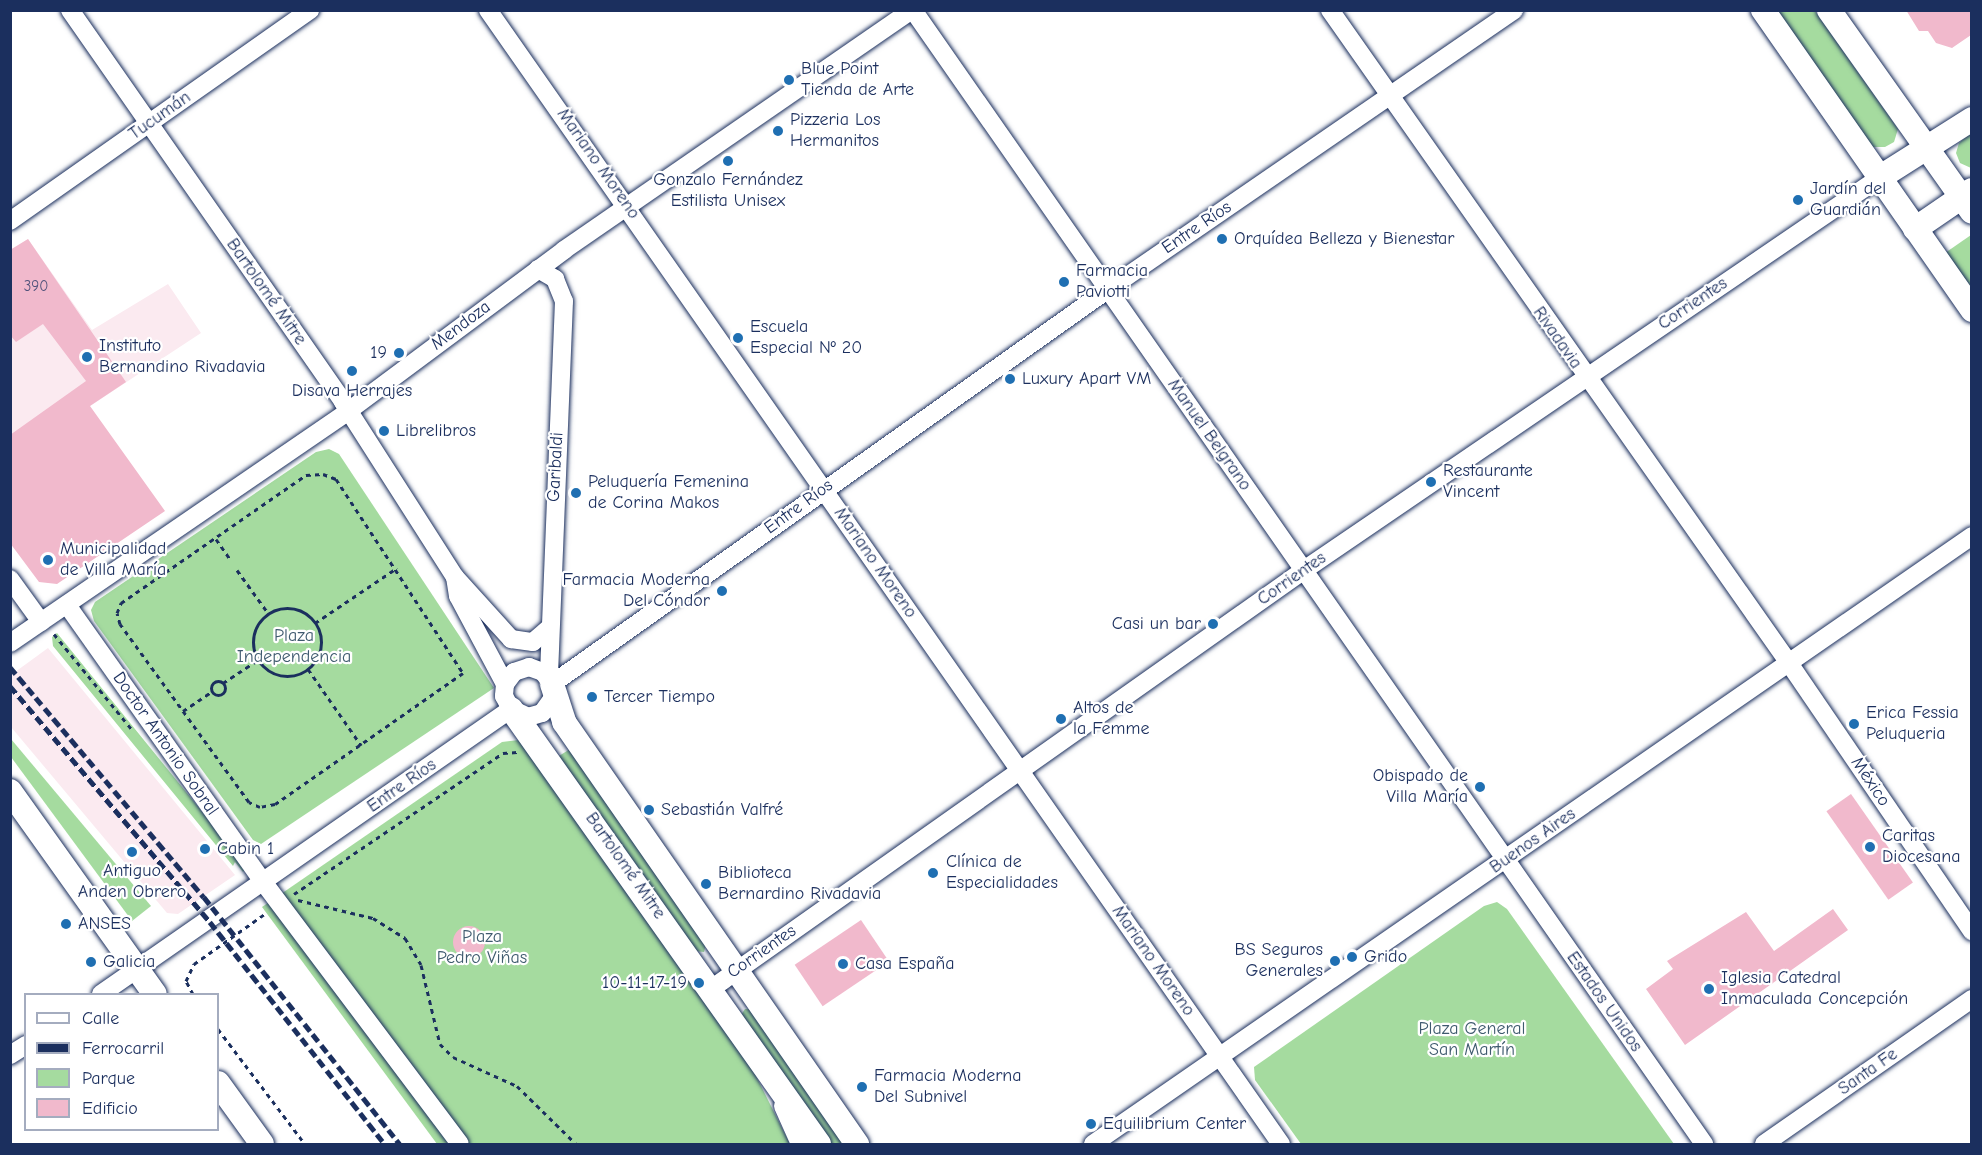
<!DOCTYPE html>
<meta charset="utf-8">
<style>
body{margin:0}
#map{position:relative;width:1982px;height:1155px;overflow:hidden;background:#fff;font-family:"Comic Neue",sans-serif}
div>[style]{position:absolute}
.built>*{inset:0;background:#fbeaf0}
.green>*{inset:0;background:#a5db9f}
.building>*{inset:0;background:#f1b9cc;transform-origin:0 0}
.round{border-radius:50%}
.path>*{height:3px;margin-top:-1.5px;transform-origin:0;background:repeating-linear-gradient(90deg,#1b2f5e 0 4.5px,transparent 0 9px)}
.path>.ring{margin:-1.5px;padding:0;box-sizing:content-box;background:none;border:3px solid #1b2f5e;border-radius:50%}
.roads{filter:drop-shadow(0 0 2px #1b2f5e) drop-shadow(0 0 2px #1b2f5e)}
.minor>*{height:18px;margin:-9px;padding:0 9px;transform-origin:9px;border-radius:9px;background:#fff}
.major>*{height:24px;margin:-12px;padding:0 12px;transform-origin:12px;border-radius:12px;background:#fff}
.rail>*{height:4.5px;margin-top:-2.25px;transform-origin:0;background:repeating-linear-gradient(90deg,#1b2f5e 0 9px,transparent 0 13.5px)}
.dots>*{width:16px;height:16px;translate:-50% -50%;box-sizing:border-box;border:3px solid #fff;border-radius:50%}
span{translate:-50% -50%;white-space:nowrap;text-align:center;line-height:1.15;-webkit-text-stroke:4.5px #fff;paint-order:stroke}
.number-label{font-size:15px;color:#50527a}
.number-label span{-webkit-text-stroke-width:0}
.poi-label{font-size:18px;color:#1b2f5e}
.left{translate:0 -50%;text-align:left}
.right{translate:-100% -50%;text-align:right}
.street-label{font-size:18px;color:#1b2f5e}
.park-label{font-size:18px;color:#3e5a6e}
.frame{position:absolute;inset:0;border:12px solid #1b2f5e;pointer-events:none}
.legend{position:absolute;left:24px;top:993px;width:195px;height:138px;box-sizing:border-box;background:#fff;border:2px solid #a4acbf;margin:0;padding:8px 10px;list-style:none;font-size:18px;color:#1b2f5e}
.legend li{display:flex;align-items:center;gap:12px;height:30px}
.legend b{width:30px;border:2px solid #a4acbf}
</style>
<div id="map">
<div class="built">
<div style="clip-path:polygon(28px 239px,92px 330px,168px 284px,201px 333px,90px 406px,11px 435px,11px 250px)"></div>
<div style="clip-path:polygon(48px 648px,235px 875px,178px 914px,167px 913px,11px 727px,11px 675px)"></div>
</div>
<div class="green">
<div style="clip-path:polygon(1776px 11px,1815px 11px,1898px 129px,1894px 142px,1885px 147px,1871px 147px)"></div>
<div style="clip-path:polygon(1971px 133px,1971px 168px,1960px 163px,1956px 153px,1959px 143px)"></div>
<div style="clip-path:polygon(1971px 235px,1971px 291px,1945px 253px)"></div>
<div style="clip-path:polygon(329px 449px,339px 454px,494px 688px,261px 844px,253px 840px,94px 621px,91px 610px,95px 602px,316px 452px)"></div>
<div style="clip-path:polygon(57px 633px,247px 867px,243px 872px,235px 862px,233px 866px,53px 646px,52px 637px)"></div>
<div style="clip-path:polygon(11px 739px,151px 906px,132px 921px,11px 757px)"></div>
<div style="clip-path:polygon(519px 740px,751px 1066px,790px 1144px,437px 1144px,262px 907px,502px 742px)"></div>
<div style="clip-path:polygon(570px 749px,706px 944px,704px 952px,695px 951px,559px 756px)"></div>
<div style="clip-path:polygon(1497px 902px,1507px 909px,1674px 1144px,1301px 1144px,1255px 1080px,1254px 1067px,1484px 906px)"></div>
<div style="clip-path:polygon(745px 1009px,750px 1009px,846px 1144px,830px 1144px,741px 1015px)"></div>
</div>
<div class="building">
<div style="clip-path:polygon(1906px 10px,1971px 10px,1971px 35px,1952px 48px,1936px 43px,1928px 31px,1919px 31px)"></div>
<div style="clip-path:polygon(28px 239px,126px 382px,90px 406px,165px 511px,57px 584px,39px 582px,10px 543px,10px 435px,86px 381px,43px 324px,16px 342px,10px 335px,10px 250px)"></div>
<div style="left:1851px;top:794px;width:108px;height:30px;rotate:55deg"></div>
<div style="clip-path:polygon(1833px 909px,1848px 930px,1685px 1045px,1646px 989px,1673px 969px,1667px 961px,1746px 912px,1774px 951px)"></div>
<div style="left:861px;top:920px;width:50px;height:80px;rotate:56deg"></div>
<div class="round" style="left:453px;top:926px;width:32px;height:32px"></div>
</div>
<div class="path">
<div style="left:323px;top:474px;width:14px;rotate:21deg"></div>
<div style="left:336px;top:479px;width:232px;rotate:56.8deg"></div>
<div style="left:463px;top:673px;width:229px;rotate:145.1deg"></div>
<div style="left:275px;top:804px;width:15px;rotate:169deg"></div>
<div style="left:260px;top:807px;width:12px;rotate:-156deg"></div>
<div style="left:249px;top:802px;width:220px;rotate:-125.9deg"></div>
<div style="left:120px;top:624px;width:11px;rotate:-105deg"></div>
<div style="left:117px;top:613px;width:11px;rotate:-68deg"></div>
<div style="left:121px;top:603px;width:225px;rotate:-34.7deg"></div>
<div style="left:306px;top:475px;width:17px;rotate:-3deg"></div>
<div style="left:216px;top:539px;width:24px;rotate:55deg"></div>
<div style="left:237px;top:570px;width:53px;rotate:54.2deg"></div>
<div class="ring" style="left:253px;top:608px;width:65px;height:65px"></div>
<div style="left:315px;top:623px;width:99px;rotate:-33.9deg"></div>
<div style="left:54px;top:634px;width:125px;rotate:50.8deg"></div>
<div style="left:308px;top:669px;width:93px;rotate:55.1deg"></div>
<div class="ring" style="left:211px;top:681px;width:11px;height:11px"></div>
<div style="left:223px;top:683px;width:42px;rotate:-33.3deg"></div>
<div style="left:183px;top:711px;width:34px;rotate:-34deg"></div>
<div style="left:294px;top:894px;width:252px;rotate:-34deg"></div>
<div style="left:503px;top:753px;width:14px;rotate:-4deg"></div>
<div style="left:298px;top:900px;width:77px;rotate:13.5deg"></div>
<div style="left:373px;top:918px;width:38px;rotate:32deg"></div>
<div style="left:405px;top:938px;width:31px;rotate:59deg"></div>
<div style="left:421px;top:965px;width:81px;rotate:76.5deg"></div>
<div style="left:440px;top:1044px;width:18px;rotate:45deg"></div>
<div style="left:453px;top:1057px;width:70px;rotate:24.4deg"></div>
<div style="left:517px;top:1086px;width:83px;rotate:44.5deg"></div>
<div style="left:193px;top:994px;width:15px;rotate:-118deg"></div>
<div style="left:186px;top:981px;width:19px;rotate:-65deg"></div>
<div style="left:194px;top:964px;width:88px;rotate:-35.3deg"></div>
<div style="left:218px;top:1029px;width:144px;rotate:52.9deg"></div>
</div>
<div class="roads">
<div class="minor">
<div style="left:70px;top:10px;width:478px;rotate:55.1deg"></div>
<div style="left:343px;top:402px;width:208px;rotate:57.4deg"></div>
<div style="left:455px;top:577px;width:19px;rotate:81deg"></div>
<div style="left:458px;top:596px;width:100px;rotate:61.9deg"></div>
<div style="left:505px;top:684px;width:12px;rotate:95deg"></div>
<div style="left:504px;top:696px;width:15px;rotate:62deg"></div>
<div style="left:488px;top:10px;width:1384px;rotate:55.04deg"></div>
<div style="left:913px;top:10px;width:1383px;rotate:55.1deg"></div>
<div style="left:1330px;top:10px;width:798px;rotate:54.9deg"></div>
<div style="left:1789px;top:663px;width:325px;rotate:55.7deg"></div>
<div style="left:10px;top:221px;width:367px;rotate:-35.1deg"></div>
<div style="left:538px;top:269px;width:20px;rotate:30deg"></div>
<div style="left:555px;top:279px;width:24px;rotate:68deg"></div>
<div style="left:564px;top:301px;width:376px;rotate:92.3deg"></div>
<div style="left:455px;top:577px;width:84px;rotate:47.9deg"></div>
<div style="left:511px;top:639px;width:22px;rotate:8deg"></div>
<div style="left:533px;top:642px;width:21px;rotate:-41deg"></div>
<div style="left:10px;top:579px;width:53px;rotate:54.2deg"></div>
<div style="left:67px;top:605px;width:341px;rotate:54.7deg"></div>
<div style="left:264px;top:883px;width:326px;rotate:53.1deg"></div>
<div style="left:10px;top:643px;width:409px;rotate:-34.4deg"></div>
<div style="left:347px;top:412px;width:271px;rotate:-36.7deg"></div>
<div style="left:564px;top:250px;width:423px;rotate:-34.6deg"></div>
<div style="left:505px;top:684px;width:15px;rotate:-53deg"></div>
<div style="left:514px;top:672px;width:16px;rotate:-18deg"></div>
<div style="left:529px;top:667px;width:15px;rotate:20deg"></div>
<div style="left:543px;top:672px;width:15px;rotate:53deg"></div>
<div style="left:711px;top:989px;width:726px;rotate:-35.24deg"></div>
<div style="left:1304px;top:570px;width:696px;rotate:-34.28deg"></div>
<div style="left:101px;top:994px;width:499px;rotate:-34.8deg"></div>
<div style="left:511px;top:709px;width:19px;rotate:25deg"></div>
<div style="left:528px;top:717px;width:15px;rotate:-16deg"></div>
<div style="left:542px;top:713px;width:19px;rotate:-54deg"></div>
<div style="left:553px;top:698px;width:14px;rotate:-94deg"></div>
<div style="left:552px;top:684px;width:681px;rotate:-35.37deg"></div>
<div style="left:1107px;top:290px;width:494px;rotate:-34.5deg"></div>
<div style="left:10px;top:1055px;width:19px;rotate:-32deg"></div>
<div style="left:783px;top:1106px;width:42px;rotate:65.9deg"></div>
<div style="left:1093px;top:1144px;width:1069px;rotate:-34.67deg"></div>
<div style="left:1764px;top:1144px;width:254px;rotate:-34.9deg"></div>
</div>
<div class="major">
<div style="left:1763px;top:10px;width:366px;rotate:55.1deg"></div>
<div style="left:1829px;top:10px;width:247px;rotate:54.7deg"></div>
<div style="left:1879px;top:178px;width:110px;rotate:-32.4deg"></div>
<div style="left:1915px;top:229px;width:69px;rotate:-34.4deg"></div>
<div style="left:552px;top:684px;width:40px;rotate:72deg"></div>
<div style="left:564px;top:722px;width:514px;rotate:55.23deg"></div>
<div style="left:511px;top:709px;width:533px;rotate:54.7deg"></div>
<div style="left:10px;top:791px;width:249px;rotate:54.5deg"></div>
<div style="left:218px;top:1083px;width:75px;rotate:54.2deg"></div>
</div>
</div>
<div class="rail">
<div style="left:10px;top:667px;width:301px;rotate:49.9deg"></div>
<div style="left:204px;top:897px;width:315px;rotate:51.6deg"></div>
<div style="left:10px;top:686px;width:309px;rotate:49.7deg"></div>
<div style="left:210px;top:922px;width:283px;rotate:51.8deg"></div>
</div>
<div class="dots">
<div style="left:789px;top:80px;background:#1f6fb2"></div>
<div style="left:778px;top:131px;background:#1f6fb2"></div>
<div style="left:728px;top:161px;background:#1f6fb2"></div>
<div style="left:1798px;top:200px;background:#1f6fb2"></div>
<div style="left:1222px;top:239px;background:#1f6fb2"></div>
<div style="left:1064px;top:282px;background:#1f6fb2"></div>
<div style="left:738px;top:338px;background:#1f6fb2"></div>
<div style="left:399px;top:353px;background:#1f6fb2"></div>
<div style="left:87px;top:357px;background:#1f6fb2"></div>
<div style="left:352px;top:371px;background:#1f6fb2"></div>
<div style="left:1010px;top:379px;background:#1f6fb2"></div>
<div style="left:384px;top:431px;background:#1f6fb2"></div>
<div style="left:1431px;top:482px;background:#1f6fb2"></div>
<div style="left:576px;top:493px;background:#1f6fb2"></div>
<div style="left:48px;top:560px;background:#1f6fb2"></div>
<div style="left:722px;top:591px;background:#1f6fb2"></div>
<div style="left:1213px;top:624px;background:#1f6fb2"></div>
<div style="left:592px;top:697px;background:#1f6fb2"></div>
<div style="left:1061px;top:719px;background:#1f6fb2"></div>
<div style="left:1854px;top:724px;background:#1f6fb2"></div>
<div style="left:1480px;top:787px;background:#1f6fb2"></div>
<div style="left:649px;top:810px;background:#1f6fb2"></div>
<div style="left:1870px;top:847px;background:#1f6fb2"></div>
<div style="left:205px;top:849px;background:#1f6fb2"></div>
<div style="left:132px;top:852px;background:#1f6fb2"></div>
<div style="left:933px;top:873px;background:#1f6fb2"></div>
<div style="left:706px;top:884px;background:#1f6fb2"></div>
<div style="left:66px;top:924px;background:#1f6fb2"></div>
<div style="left:1352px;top:957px;background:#1f6fb2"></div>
<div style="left:1335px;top:961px;background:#1f6fb2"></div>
<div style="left:91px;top:962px;background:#1f6fb2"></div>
<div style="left:843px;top:964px;background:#1f6fb2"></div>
<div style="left:699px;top:983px;background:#1f6fb2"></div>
<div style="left:1709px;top:989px;background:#1f6fb2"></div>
<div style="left:862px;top:1087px;background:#1f6fb2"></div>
<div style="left:1091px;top:1124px;background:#1f6fb2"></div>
</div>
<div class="number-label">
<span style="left:36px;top:287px">390</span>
</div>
<div class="poi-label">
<span class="left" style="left:801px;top:80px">Blue Point<br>Tienda de Arte</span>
<span class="left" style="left:790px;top:131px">Pizzeria Los<br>Hermanitos</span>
<span style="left:728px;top:191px">Gonzalo Fernández<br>Estilista Unisex</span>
<span class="left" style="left:1810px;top:200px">Jardín del<br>Guardián</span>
<span class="left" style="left:1234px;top:239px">Orquídea Belleza y Bienestar</span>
<span class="left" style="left:1076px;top:282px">Farmacia<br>Paviotti</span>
<span class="left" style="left:750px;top:338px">Escuela<br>Especial Nº 20</span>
<span class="left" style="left:99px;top:357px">Instituto<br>Bernandino Rivadavia</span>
<span class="right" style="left:387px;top:353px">19</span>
<span class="left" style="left:1022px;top:379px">Luxury Apart VM</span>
<span style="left:352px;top:391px">Disava Herrajes</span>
<span class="left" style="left:396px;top:431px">Librelibros</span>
<span class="left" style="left:1443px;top:482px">Restaurante<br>Vincent</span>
<span class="left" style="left:588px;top:493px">Peluquería Femenina<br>de Corina Makos</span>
<span class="left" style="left:60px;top:560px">Municipalidad<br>de Villa María</span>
<span class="right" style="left:710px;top:591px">Farmacia Moderna<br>Del Cóndor</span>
<span class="right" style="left:1201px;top:624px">Casi un bar</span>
<span class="left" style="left:604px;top:697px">Tercer Tiempo</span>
<span class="left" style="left:1073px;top:719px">Altos de<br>la Femme</span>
<span class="left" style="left:1866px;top:724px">Erica Fessia<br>Peluqueria</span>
<span class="right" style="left:1468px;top:787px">Obispado de<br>Villa María</span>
<span class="left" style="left:661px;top:810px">Sebastián Valfré</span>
<span class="left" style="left:1882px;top:847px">Caritas<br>Diocesana</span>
<span class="left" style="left:217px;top:849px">Cabin 1</span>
<span class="left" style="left:946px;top:873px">Clínica de<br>Especialidades</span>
<span style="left:132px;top:882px">Antiguo<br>Anden Obrero</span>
<span class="left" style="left:718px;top:884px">Biblioteca<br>Bernardino Rivadavia</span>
<span class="left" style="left:78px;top:924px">ANSES</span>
<span class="right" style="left:1323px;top:961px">BS Seguros<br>Generales</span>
<span class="left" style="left:1364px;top:957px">Grido</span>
<span class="left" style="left:103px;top:962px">Galicia</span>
<span class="left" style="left:855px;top:964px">Casa España</span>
<span class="left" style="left:1721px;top:989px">Iglesia Catedral<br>Inmaculada Concepción</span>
<span class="right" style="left:687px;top:983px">10-11-17-19</span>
<span class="left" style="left:874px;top:1087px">Farmacia Moderna<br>Del Subnivel</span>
<span class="left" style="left:1103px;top:1124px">Equilibrium Center</span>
</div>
<div class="street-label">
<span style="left:160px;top:116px;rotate:-35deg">Tucumán</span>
<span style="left:598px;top:164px;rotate:55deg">Mariano Moreno</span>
<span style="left:1197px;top:228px;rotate:-34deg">Entre Ríos</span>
<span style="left:266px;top:292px;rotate:55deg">Bartolomé Mitre</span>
<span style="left:1693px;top:304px;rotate:-34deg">Corrientes</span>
<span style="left:461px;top:326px;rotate:-37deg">Mendoza</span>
<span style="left:1557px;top:338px;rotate:55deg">Rivadavia</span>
<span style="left:1209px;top:435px;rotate:55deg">Manuel Belgrano</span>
<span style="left:556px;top:467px;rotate:-87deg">Garibaldi</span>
<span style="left:799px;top:507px;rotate:-36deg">Entre Ríos</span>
<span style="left:875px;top:563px;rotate:55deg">Mariano Moreno</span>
<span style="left:1292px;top:579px;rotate:-35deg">Corrientes</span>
<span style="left:165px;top:744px;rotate:55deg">Doctor Antonio Sobral</span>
<span style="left:1870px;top:782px;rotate:56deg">México</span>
<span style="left:402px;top:786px;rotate:-35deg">Entre Ríos</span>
<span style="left:1533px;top:841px;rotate:-35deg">Buenos Aires</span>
<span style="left:625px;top:866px;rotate:55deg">Bartolomé Mitre</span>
<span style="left:762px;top:952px;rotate:-35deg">Corrientes</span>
<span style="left:1153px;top:961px;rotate:55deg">Mariano Moreno</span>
<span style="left:1604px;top:1002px;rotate:55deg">Estados Unidos</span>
<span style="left:1868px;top:1072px;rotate:-35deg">Santa Fe</span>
</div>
<div class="park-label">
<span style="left:294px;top:647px">Plaza<br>Independencia</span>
<span style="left:482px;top:948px">Plaza<br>Pedro Viñas</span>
<span style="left:1472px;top:1040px">Plaza General<br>San Martín</span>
</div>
<div class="frame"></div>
<ul class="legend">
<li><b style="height:8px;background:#fff"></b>Calle</li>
<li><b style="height:8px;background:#1b2f5e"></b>Ferrocarril</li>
<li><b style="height:16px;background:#a5db9f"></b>Parque</li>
<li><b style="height:16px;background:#f1b9cc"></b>Edificio</li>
</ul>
</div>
